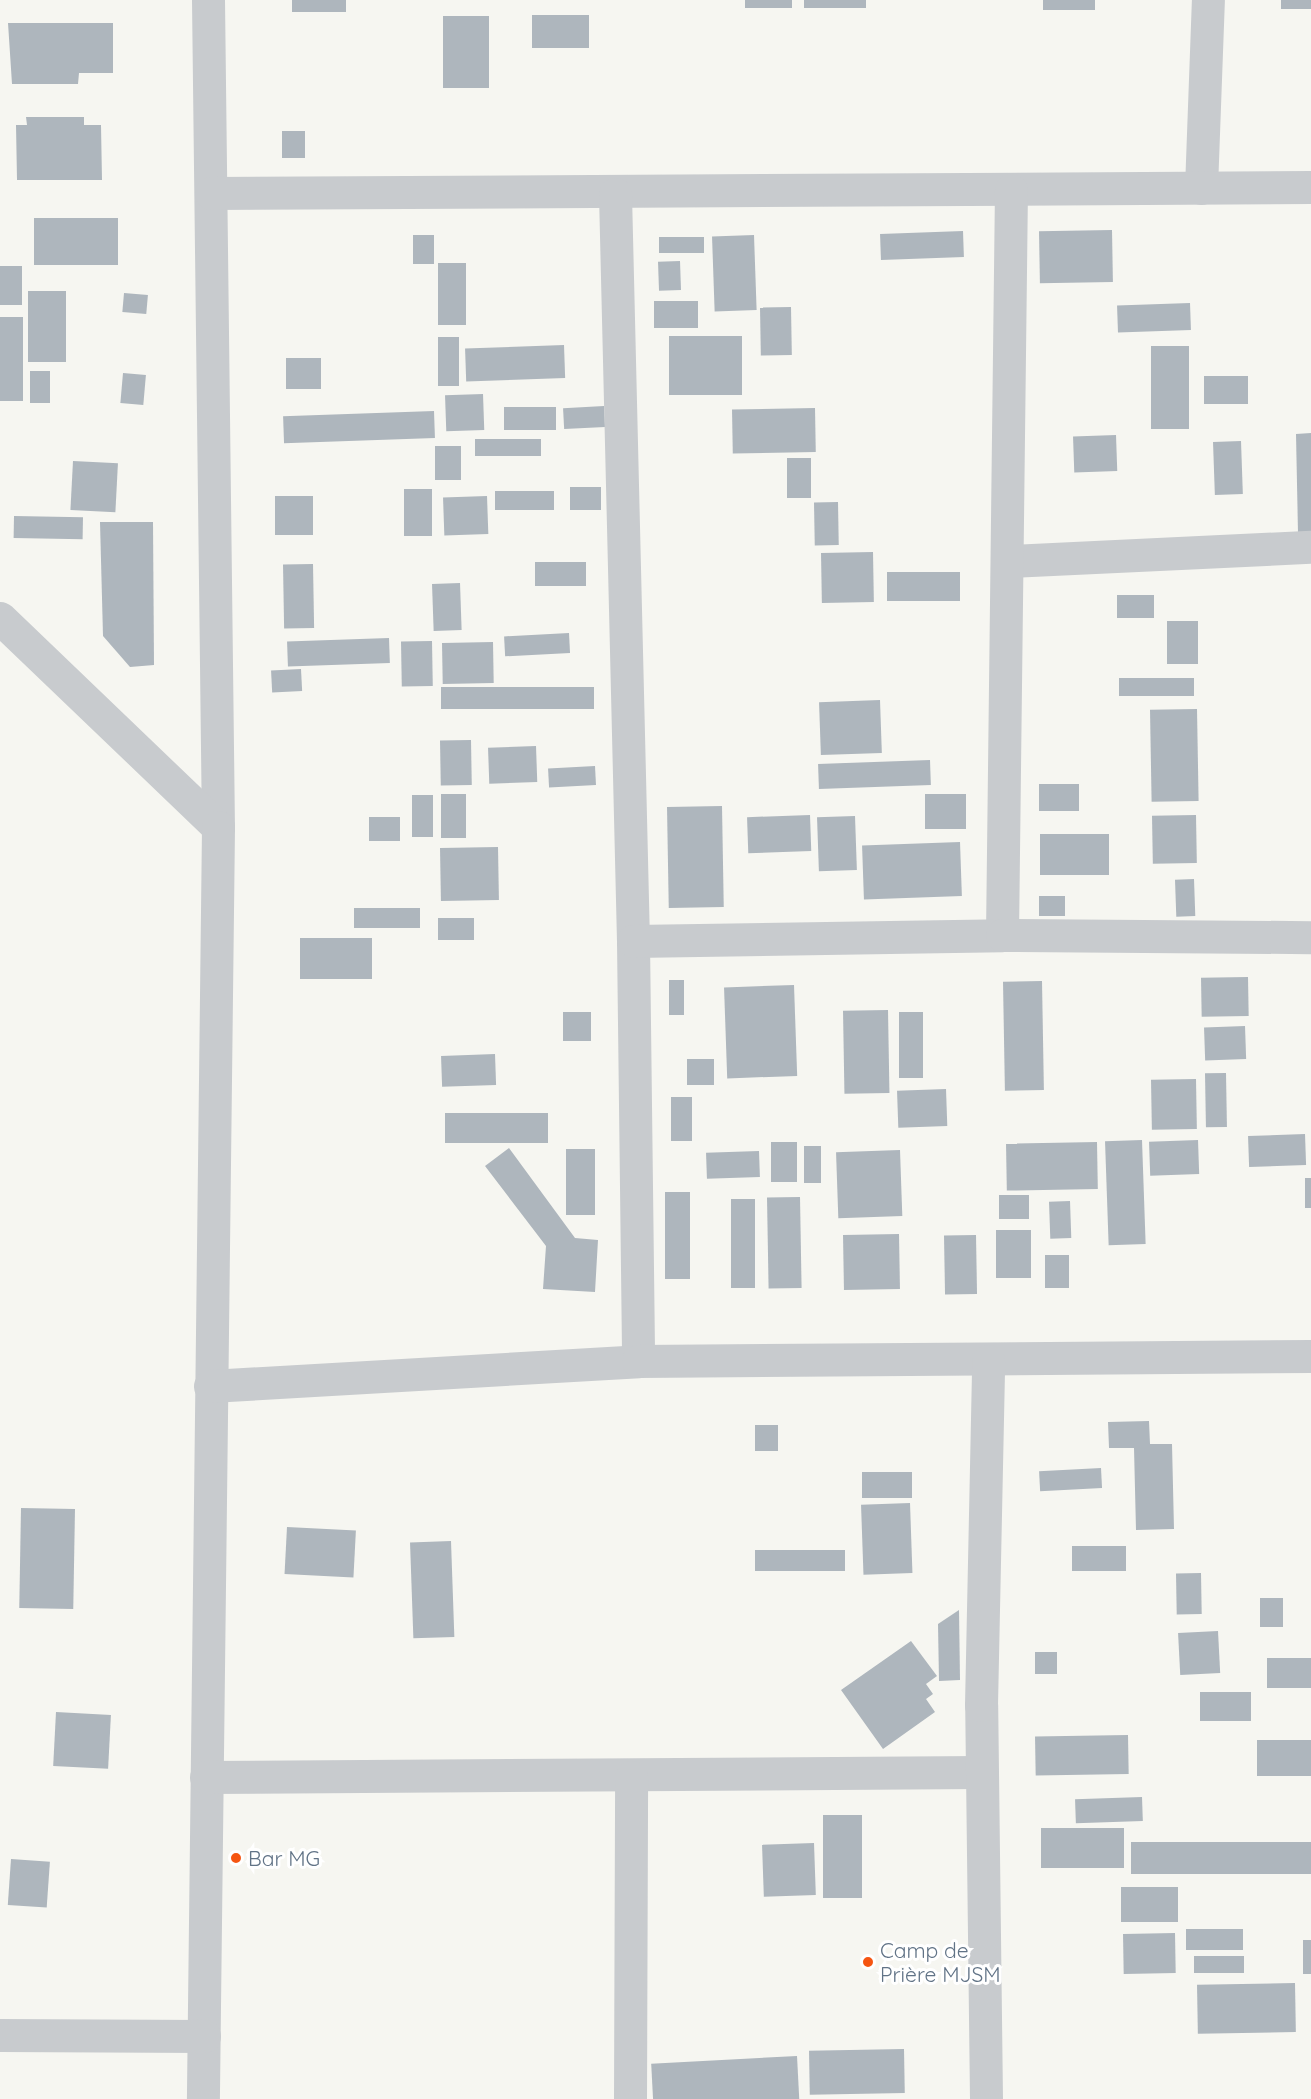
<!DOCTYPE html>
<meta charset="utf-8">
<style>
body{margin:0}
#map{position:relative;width:1311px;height:2099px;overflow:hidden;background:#f6f6f1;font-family:Quicksand,sans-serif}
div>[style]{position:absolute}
.building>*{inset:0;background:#aeb6bd;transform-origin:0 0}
.minor>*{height:33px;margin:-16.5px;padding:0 16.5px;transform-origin:16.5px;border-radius:16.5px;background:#c8cbce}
.dots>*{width:16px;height:16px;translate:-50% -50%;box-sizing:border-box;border:3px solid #fff;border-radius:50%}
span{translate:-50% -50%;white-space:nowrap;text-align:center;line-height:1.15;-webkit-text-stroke:6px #fff;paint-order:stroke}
.poi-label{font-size:21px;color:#617386}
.left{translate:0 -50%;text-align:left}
</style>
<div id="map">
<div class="building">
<div style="left:292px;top:0;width:54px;height:12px"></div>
<div style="left:745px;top:0;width:47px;height:8px"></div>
<div style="left:804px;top:0;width:62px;height:8px"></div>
<div style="left:1043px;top:0;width:52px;height:10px"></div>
<div style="left:1281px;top:0;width:30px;height:9px"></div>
<div style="left:589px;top:15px;width:33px;height:57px;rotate:90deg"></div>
<div style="left:443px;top:16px;width:46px;height:72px"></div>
<div style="clip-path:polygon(8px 23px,113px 23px,113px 73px,79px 73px,78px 84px,12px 84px)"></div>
<div style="clip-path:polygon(26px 117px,84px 117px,84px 125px,101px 125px,102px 180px,17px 180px,16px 125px,27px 125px)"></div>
<div style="left:282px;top:131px;width:23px;height:27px"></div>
<div style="left:34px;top:218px;width:84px;height:47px"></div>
<div style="left:1112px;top:230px;width:52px;height:73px;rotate:89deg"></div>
<div style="left:963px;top:231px;width:26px;height:83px;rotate:88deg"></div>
<div style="left:413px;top:235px;width:21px;height:29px"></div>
<div style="left:754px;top:235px;width:75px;height:42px;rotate:88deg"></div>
<div style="left:704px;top:237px;width:16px;height:45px;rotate:90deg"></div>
<div style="left:680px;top:261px;width:29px;height:22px;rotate:88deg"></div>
<div style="left:438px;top:263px;width:28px;height:62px"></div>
<div style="left:0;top:266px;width:22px;height:39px"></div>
<div style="left:28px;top:291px;width:38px;height:71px"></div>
<div style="left:124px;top:293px;width:24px;height:19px;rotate:5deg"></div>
<div style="left:698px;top:301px;width:27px;height:44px;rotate:90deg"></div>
<div style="left:1190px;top:303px;width:27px;height:73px;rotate:88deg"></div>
<div style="left:791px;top:307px;width:48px;height:31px;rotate:89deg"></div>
<div style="left:0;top:317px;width:23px;height:84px"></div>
<div style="left:669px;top:336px;width:73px;height:59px"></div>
<div style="left:438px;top:337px;width:21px;height:49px"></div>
<div style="left:564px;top:345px;width:33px;height:99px;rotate:88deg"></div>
<div style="left:1151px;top:346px;width:38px;height:83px"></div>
<div style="left:286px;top:358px;width:35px;height:31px"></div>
<div style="left:30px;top:371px;width:20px;height:32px"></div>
<div style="left:123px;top:373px;width:23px;height:30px;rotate:5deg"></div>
<div style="left:1204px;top:376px;width:44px;height:28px"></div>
<div style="left:483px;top:394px;width:36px;height:38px;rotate:88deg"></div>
<div style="left:604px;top:406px;width:21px;height:41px;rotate:87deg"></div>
<div style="left:556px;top:407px;width:23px;height:52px;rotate:90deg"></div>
<div style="left:815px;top:408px;width:44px;height:83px;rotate:89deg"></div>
<div style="left:434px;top:411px;width:27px;height:151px;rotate:88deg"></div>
<div style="clip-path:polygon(1311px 433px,1311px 532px,1298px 533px,1296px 434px)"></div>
<div style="left:1116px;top:435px;width:36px;height:43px;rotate:88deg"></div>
<div style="left:541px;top:439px;width:17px;height:66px;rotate:90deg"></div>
<div style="left:1241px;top:441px;width:53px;height:28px;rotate:88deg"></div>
<div style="left:435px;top:446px;width:26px;height:34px"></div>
<div style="left:787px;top:458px;width:24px;height:40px"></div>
<div style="left:73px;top:461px;width:45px;height:49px;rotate:3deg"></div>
<div style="left:570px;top:487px;width:31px;height:23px"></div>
<div style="left:404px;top:489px;width:28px;height:47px"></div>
<div style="left:554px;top:491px;width:19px;height:59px;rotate:90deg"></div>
<div style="left:275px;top:496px;width:38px;height:39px"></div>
<div style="left:487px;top:496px;width:38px;height:44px;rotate:88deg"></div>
<div style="left:838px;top:502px;width:43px;height:24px;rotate:89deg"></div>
<div style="left:14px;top:516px;width:69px;height:22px;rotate:1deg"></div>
<div style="clip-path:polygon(100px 522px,153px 522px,154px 665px,130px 667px,103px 636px)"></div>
<div style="left:873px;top:552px;width:50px;height:52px;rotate:89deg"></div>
<div style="left:586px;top:562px;width:24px;height:51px;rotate:90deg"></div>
<div style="left:313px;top:564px;width:64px;height:30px;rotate:89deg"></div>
<div style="left:960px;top:572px;width:29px;height:73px;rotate:90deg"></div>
<div style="left:460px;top:583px;width:47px;height:28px;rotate:88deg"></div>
<div style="left:1154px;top:595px;width:23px;height:37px;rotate:90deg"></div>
<div style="left:1167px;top:621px;width:31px;height:43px"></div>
<div style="left:569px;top:633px;width:20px;height:65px;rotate:87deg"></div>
<div style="left:389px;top:638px;width:25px;height:102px;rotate:88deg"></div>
<div style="left:432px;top:641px;width:45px;height:31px;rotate:89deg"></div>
<div style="left:493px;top:642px;width:41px;height:51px;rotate:89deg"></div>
<div style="left:301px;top:669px;width:22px;height:30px;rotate:87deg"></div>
<div style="left:1194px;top:678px;width:18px;height:75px;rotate:90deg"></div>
<div style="left:594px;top:687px;width:22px;height:153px;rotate:90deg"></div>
<div style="left:880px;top:700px;width:53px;height:61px;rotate:88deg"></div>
<div style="left:1197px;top:709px;width:92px;height:47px;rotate:89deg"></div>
<div style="left:471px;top:740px;width:45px;height:31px;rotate:89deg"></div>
<div style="left:536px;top:746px;width:36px;height:48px;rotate:88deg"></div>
<div style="left:930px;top:760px;width:25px;height:112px;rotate:88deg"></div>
<div style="left:595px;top:766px;width:19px;height:47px;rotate:87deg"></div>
<div style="left:1039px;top:784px;width:40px;height:27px"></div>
<div style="left:441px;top:794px;width:25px;height:44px"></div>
<div style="left:925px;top:794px;width:41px;height:35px"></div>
<div style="left:412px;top:795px;width:21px;height:42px"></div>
<div style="left:722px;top:806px;width:101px;height:55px;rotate:89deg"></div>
<div style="left:810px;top:815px;width:36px;height:63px;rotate:88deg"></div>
<div style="left:1196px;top:815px;width:48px;height:44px;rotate:89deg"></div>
<div style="left:855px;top:816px;width:54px;height:38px;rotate:88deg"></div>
<div style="left:369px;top:817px;width:31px;height:24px"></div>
<div style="left:1109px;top:834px;width:41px;height:69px;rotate:90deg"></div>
<div style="left:960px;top:842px;width:54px;height:98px;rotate:88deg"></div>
<div style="left:498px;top:847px;width:53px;height:58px;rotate:89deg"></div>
<div style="left:1194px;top:879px;width:37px;height:19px;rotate:88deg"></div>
<div style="left:1065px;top:896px;width:20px;height:26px;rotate:90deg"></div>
<div style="left:420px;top:908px;width:20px;height:66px;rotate:90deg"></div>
<div style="left:438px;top:918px;width:36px;height:22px"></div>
<div style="left:372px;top:938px;width:41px;height:72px;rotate:90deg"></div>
<div style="left:1248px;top:977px;width:39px;height:47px;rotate:89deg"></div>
<div style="left:669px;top:980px;width:15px;height:35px"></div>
<div style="left:1042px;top:981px;width:109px;height:39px;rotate:89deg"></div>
<div style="left:794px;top:985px;width:91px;height:70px;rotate:88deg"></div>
<div style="left:888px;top:1010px;width:83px;height:45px;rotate:89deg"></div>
<div style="left:563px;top:1012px;width:28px;height:29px"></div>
<div style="left:899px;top:1012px;width:24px;height:66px"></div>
<div style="left:1245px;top:1026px;width:33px;height:41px;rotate:88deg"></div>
<div style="left:495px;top:1054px;width:31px;height:54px;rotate:88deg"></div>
<div style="left:687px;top:1059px;width:27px;height:26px"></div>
<div style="left:1226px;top:1073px;width:54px;height:21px;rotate:89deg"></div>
<div style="left:1196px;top:1079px;width:50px;height:45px;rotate:89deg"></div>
<div style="left:946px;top:1089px;width:37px;height:49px;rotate:88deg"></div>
<div style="left:671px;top:1097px;width:21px;height:44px"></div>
<div style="left:548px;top:1113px;width:30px;height:103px;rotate:90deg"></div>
<div style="left:1305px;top:1134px;width:31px;height:57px;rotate:88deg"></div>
<div style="left:1142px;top:1140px;width:104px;height:37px;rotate:88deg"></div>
<div style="left:1198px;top:1140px;width:34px;height:49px;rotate:88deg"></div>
<div style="left:771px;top:1142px;width:26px;height:40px"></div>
<div style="left:1097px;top:1142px;width:47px;height:91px;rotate:89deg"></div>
<div style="left:804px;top:1146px;width:17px;height:37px"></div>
<div style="clip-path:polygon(509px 1148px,575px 1238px,598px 1240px,595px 1292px,543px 1289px,546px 1246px,485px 1166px)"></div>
<div style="left:566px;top:1149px;width:29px;height:66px"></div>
<div style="left:900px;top:1150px;width:66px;height:64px;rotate:88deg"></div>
<div style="left:759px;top:1151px;width:26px;height:53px;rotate:88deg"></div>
<div style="left:1305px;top:1178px;width:6px;height:30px"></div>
<div style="left:665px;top:1192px;width:25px;height:87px"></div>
<div style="left:999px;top:1195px;width:30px;height:24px"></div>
<div style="left:800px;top:1197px;width:91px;height:33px;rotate:89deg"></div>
<div style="left:731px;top:1199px;width:24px;height:89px"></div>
<div style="left:1070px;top:1201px;width:37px;height:21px;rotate:88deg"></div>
<div style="left:1031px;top:1230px;width:48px;height:35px;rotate:90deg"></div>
<div style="left:899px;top:1234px;width:55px;height:56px;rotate:89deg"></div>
<div style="left:976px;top:1235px;width:59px;height:32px;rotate:89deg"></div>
<div style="left:1045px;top:1255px;width:24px;height:33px"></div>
<div style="clip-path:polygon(1149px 1421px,1150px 1444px,1172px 1444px,1174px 1529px,1136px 1530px,1134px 1448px,1109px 1448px,1108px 1422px)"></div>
<div style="left:755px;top:1425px;width:23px;height:26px"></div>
<div style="left:1101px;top:1468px;width:20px;height:62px;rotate:87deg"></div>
<div style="left:862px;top:1472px;width:50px;height:26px"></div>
<div style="left:910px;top:1503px;width:70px;height:49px;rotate:88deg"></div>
<div style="left:21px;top:1508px;width:54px;height:100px;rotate:1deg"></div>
<div style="left:287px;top:1527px;width:69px;height:47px;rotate:3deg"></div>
<div style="left:451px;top:1541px;width:96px;height:41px;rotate:88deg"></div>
<div style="left:1126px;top:1546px;width:25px;height:54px;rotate:90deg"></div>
<div style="left:845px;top:1550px;width:21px;height:90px;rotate:90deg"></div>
<div style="left:1201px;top:1573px;width:41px;height:25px;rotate:89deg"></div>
<div style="left:1283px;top:1598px;width:29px;height:23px;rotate:90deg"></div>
<div style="clip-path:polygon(959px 1610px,960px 1680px,939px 1681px,938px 1624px)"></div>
<div style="left:1218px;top:1631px;width:42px;height:40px;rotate:87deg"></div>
<div style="clip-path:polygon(911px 1641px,937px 1676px,926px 1684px,933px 1694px,926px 1699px,935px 1712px,883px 1749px,841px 1690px)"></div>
<div style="left:1057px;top:1652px;width:22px;height:22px;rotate:90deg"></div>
<div style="left:1311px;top:1658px;width:30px;height:44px;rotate:90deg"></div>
<div style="left:1200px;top:1692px;width:51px;height:29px"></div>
<div style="left:56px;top:1712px;width:55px;height:54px;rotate:3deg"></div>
<div style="left:1128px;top:1735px;width:39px;height:93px;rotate:89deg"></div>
<div style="left:1311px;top:1740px;width:36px;height:54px;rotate:90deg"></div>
<div style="left:1142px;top:1797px;width:24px;height:67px;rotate:88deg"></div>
<div style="left:823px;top:1815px;width:39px;height:83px"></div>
<div style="left:1124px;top:1828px;width:40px;height:83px;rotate:90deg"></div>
<div style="left:1311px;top:1842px;width:32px;height:180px;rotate:90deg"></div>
<div style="left:814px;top:1843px;width:52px;height:52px;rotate:88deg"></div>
<div style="left:11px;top:1859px;width:39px;height:46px;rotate:4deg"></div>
<div style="left:1178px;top:1887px;width:35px;height:57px;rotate:90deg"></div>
<div style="left:1243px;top:1929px;width:21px;height:57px;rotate:90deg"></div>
<div style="left:1175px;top:1933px;width:40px;height:52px;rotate:89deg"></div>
<div style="left:1303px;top:1940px;width:8px;height:34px"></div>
<div style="left:1244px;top:1956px;width:17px;height:50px;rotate:90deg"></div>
<div style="left:1295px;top:1983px;width:49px;height:98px;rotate:89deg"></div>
<div style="left:904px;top:2049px;width:44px;height:95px;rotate:89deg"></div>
<div style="left:797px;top:2056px;width:43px;height:146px;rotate:87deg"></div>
</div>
<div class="minor">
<div style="left:208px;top:0;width:827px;rotate:89.31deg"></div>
<div style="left:1201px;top:188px;width:188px;rotate:-87.9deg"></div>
<div style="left:211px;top:193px;width:1100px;rotate:-0.31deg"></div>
<div style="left:615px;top:194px;width:747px;rotate:88.62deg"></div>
<div style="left:633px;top:941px;width:420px;rotate:89.3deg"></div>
<div style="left:1009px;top:561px;width:302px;rotate:-2.7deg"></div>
<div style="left:0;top:618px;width:302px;rotate:43.8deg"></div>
<div style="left:218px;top:827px;width:1272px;rotate:90.68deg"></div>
<div style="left:1002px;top:935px;width:745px;rotate:-89.31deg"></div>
<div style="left:633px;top:941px;width:369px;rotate:-0.9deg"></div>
<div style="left:1002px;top:935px;width:309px;rotate:0.4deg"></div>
<div style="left:210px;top:1386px;width:429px;rotate:-3.3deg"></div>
<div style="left:638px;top:1361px;width:673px;rotate:-0.43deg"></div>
<div style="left:206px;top:1777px;width:775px;rotate:-0.37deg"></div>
<div style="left:0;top:2035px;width:204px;rotate:0.3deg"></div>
<div style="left:630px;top:2099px;width:322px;rotate:-89.8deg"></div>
<div style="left:986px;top:2099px;width:394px;rotate:-90.7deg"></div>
<div style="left:981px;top:1705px;width:344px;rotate:-88.8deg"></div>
</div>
<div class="dots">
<div style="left:236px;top:1858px;background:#f55512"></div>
<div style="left:868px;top:1962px;background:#f55512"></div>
</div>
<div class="poi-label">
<span class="left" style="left:248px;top:1858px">Bar MG</span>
<span class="left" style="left:880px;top:1962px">Camp de<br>Prière MJSM</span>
</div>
</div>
